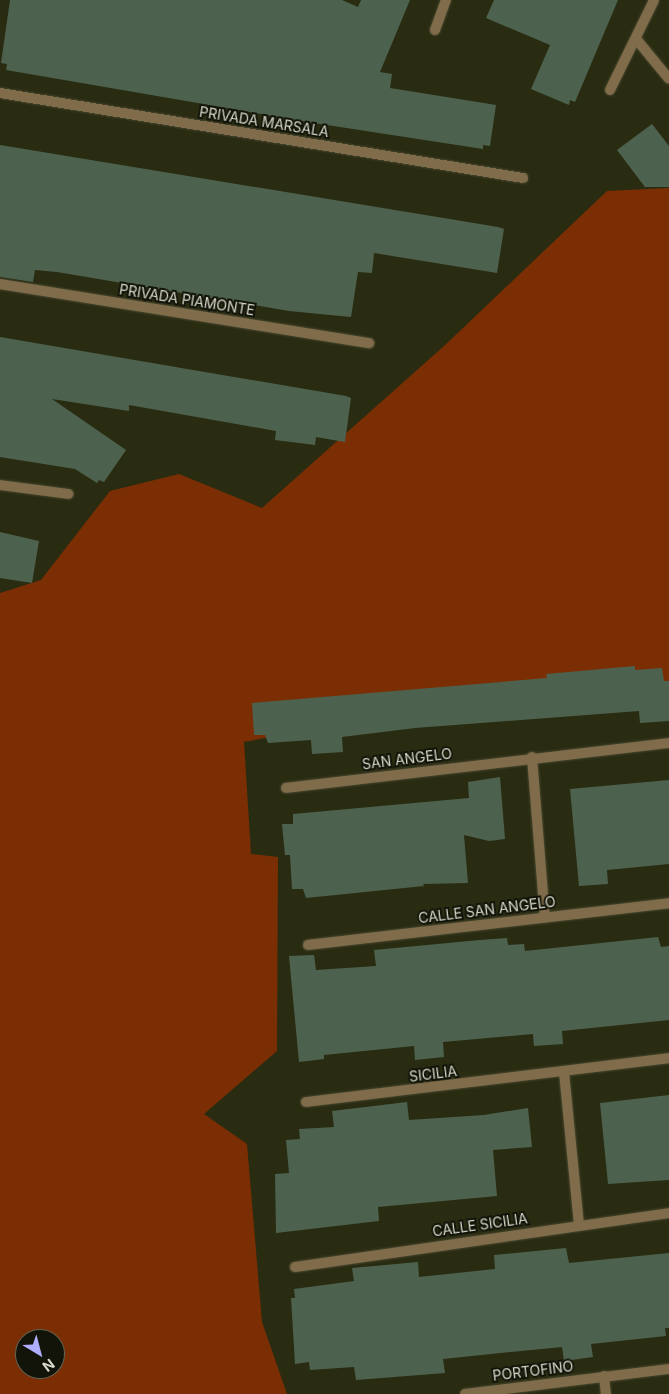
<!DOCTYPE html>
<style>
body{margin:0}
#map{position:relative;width:669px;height:1394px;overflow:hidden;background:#2a2c12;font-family:Inter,sans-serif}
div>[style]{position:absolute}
.green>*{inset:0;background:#7b2e03}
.building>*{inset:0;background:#4d624e}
.roads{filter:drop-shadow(0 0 1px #46482f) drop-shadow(0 0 1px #46482f)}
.minor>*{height:10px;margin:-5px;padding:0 5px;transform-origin:5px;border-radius:5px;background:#806b4a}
span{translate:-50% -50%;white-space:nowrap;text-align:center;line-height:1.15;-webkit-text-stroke:4px #131409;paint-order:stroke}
.street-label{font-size:14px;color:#d7d9c9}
.north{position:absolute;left:15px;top:1329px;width:50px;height:50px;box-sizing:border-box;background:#131409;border:1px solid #616356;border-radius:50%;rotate:143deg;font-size:14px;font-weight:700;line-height:20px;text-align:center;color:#d7d9c9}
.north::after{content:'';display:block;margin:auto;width:18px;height:22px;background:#aeaefb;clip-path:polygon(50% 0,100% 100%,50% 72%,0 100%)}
</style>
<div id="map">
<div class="green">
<div style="clip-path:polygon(evenodd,669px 188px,669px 682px,337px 724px,244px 742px,251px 854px,278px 857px,277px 1051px,204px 1114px,247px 1144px,262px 1322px,287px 1394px,0 1394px,0 593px,41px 580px,110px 491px,179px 474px,262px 508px,444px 346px,607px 191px,669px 188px,25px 1339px,55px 1339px,55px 1369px,25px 1369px,25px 1339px)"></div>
</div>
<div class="building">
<div style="clip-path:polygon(10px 0,342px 0,358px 7px,361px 0,410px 0,380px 72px,392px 74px,390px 88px,496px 105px,490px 146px,483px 145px,483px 149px,314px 123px,6px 70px,7px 64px,1px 63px)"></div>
<div style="clip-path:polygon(494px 0,618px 0,575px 102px,570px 100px,569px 105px,531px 89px,550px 45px,486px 18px)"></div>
<div style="clip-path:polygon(652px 124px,669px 146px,669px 187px,645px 187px,617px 150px)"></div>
<div style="clip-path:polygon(0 145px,498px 227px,504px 229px,497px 273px,374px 253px,372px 273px,358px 272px,351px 317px,289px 311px,57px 272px,35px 270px,33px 282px,0 277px)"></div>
<div style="clip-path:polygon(0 337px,346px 396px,351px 398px,345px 442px,316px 437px,315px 445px,275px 440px,276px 431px,129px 405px,129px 411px,52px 399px,126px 450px,104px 482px,99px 480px,97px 483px,75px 469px,0 457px)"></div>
<div style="clip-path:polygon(0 532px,39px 541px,32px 583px,0 578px)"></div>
<div style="clip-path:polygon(635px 666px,635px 670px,662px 668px,664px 681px,669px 681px,669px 721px,640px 723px,639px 711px,415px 728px,342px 737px,343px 752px,312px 754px,311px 740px,268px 743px,265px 735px,254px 735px,252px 703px,547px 678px,546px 674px)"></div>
<div style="clip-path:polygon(500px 777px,505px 839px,489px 841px,464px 835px,468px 883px,423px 884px,424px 886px,306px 898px,303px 889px,292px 889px,290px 855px,285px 855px,282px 824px,293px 824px,293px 814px,469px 798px,468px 782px)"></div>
<div style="clip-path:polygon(669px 780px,669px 864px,607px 870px,608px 884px,579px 886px,570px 789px)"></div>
<div style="clip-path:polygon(658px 937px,661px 947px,669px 946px,669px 1020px,562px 1031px,563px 1044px,534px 1046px,533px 1034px,443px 1042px,444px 1057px,415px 1060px,414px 1046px,324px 1055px,324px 1059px,299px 1062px,289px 956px,314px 955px,316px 970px,376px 966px,374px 950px,480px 940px,507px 938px,508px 945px,524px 944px,525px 951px)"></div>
<div style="clip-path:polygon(669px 1095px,669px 1180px,608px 1184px,600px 1103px)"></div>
<div style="clip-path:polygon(407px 1102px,409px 1120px,484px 1115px,528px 1108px,532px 1147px,493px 1150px,497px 1196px,378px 1207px,379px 1221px,276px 1233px,275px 1174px,289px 1173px,286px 1140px,300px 1139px,299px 1129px,334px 1127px,332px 1111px)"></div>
<div style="clip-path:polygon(566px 1248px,569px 1263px,669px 1253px,669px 1328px,665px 1328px,666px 1336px,591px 1344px,593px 1357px,564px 1361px,562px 1347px,511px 1352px,443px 1359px,445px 1373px,356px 1380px,354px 1367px,310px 1370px,309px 1362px,295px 1364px,291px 1298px,295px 1298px,294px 1289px,354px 1281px,352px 1268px,418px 1262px,419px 1277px,495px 1269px,494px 1255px)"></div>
</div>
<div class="roads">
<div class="minor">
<div style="left:435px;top:30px;width:32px;rotate:-70deg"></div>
<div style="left:637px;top:40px;width:50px;rotate:50.6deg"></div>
<div style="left:610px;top:90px;width:100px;rotate:-63.9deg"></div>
<div style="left:0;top:93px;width:530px;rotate:9.23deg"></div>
<div style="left:0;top:284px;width:374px;rotate:9.1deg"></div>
<div style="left:0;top:485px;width:69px;rotate:7.5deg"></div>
<div style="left:532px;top:757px;width:161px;rotate:85.4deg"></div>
<div style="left:286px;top:788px;width:386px;rotate:-6.7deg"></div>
<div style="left:308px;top:945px;width:363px;rotate:-6.6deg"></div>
<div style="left:564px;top:1072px;width:154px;rotate:84.4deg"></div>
<div style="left:306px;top:1102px;width:366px;rotate:-6.9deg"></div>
<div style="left:295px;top:1267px;width:378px;rotate:-8.2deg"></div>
<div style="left:604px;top:1376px;width:18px;rotate:84deg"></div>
<div style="left:465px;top:1394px;width:206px;rotate:-7deg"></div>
</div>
</div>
<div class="street-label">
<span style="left:264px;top:122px;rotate:9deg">PRIVADA MARSALA</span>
<span style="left:187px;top:300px;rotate:9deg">PRIVADA PIAMONTE</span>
<span style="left:407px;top:759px;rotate:-7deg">SAN ANGELO</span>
<span style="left:487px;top:910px;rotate:-7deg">CALLE SAN ANGELO</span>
<span style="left:433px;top:1074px;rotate:-7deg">SICILIA</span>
<span style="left:480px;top:1225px;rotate:-8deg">CALLE SICILIA</span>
<span style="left:533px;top:1371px;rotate:-7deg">PORTOFINO</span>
</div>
<div class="north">N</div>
</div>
